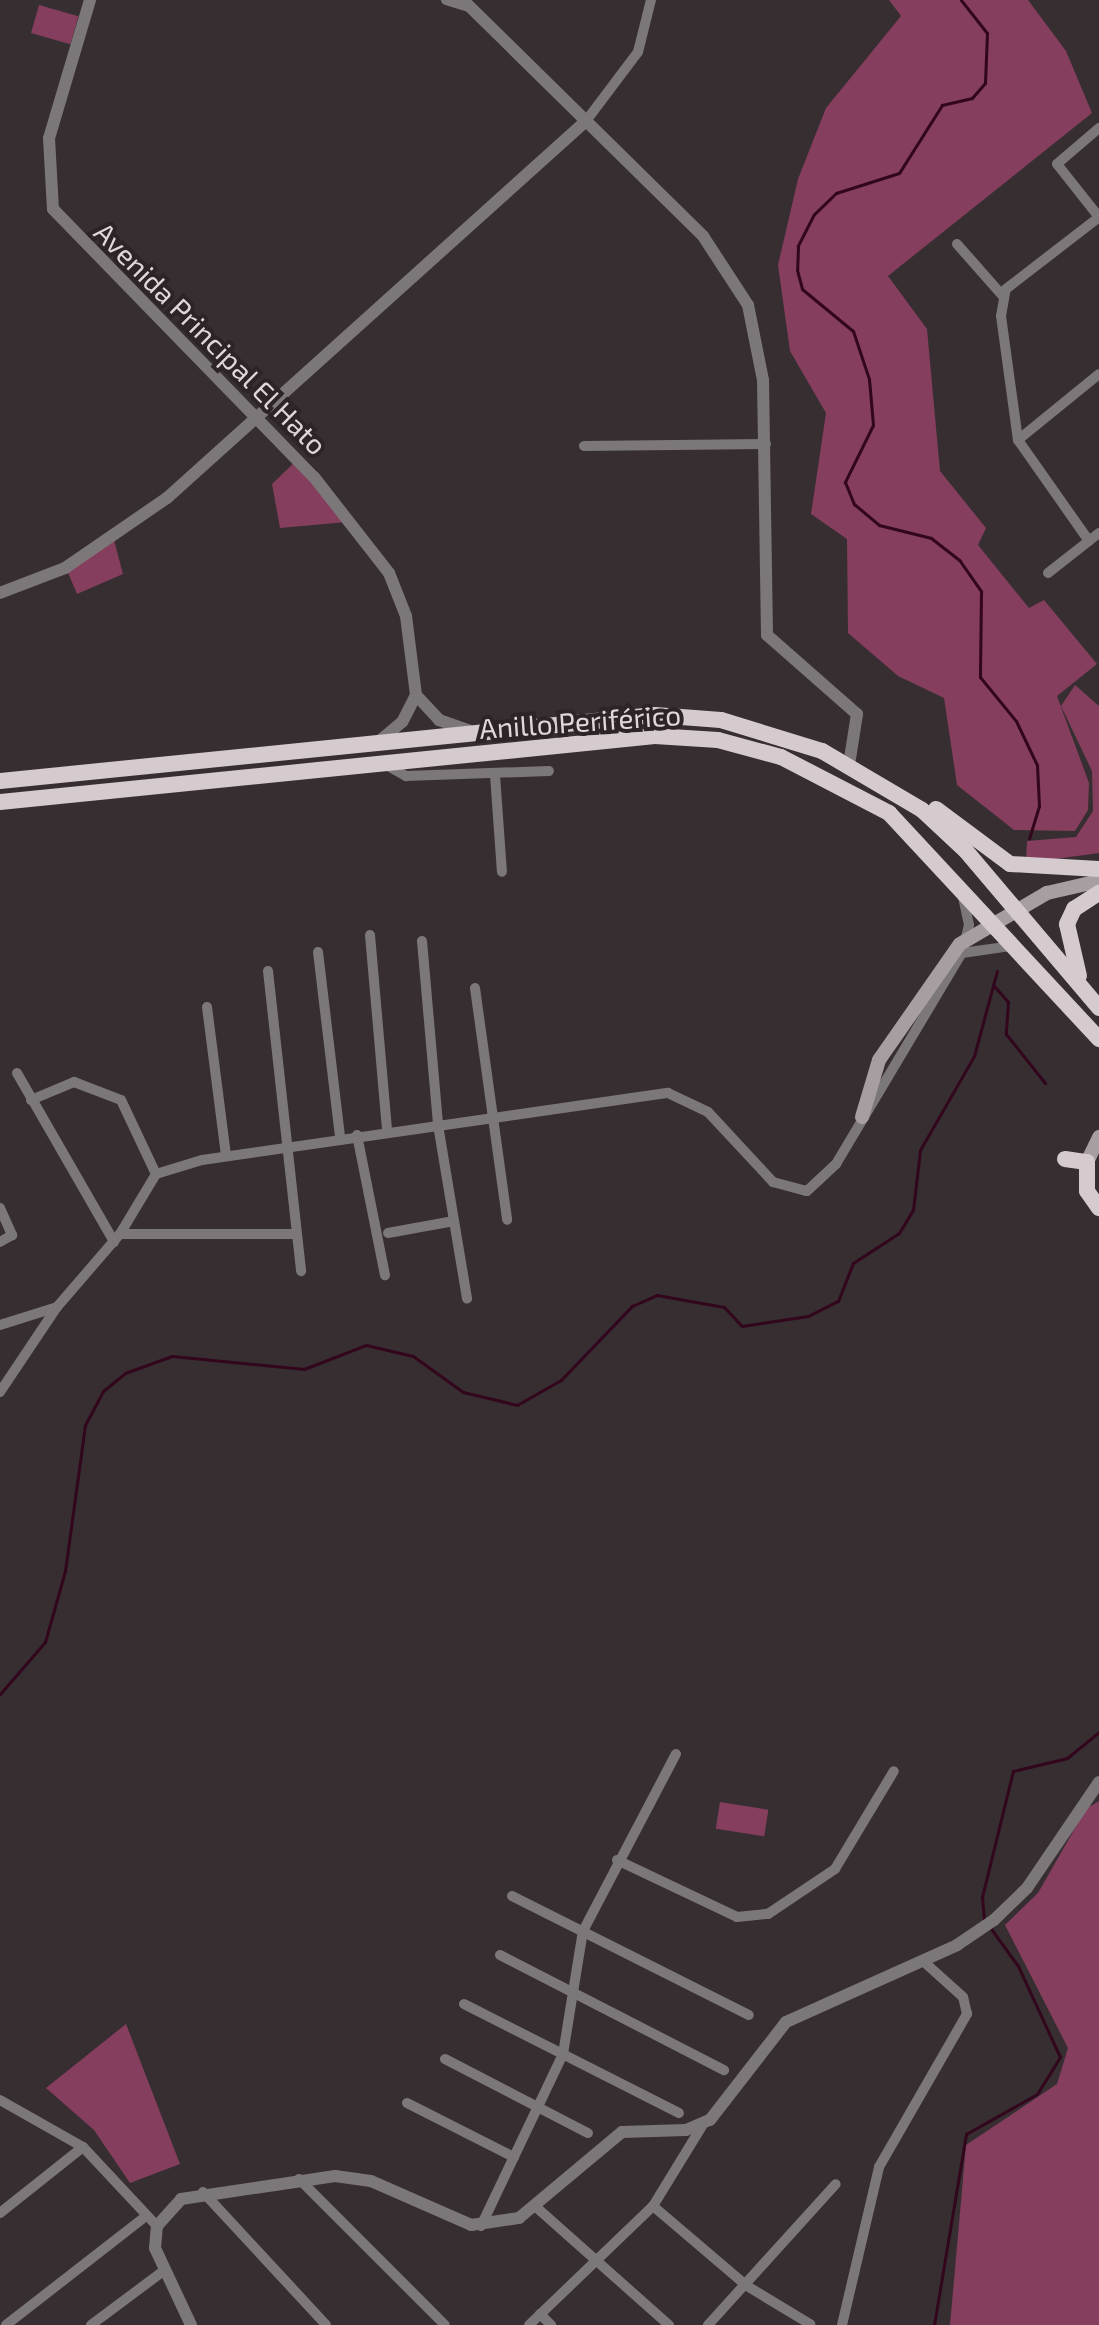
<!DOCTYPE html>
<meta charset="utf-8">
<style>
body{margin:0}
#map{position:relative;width:1099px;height:2325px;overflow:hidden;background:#372e31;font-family:"Exo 2",sans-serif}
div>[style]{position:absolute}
.green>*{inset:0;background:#853e5d;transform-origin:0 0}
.stream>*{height:3px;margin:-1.5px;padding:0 1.5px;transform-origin:1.5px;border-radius:1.5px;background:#32061c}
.minor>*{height:10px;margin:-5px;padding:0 5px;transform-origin:5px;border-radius:5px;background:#7c7778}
.tertiary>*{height:12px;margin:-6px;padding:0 6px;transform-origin:6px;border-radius:6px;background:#7c7778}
.secondary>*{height:14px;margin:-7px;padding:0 7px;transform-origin:7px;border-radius:7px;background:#a69ea1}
.trunk>*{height:16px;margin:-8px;padding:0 8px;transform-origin:8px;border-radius:8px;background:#d5cace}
span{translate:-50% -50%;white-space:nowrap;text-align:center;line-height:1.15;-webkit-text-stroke:8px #2d2427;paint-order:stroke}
.street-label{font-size:28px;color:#dfd8da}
</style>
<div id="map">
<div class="green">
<div style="clip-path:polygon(889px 0,1028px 0,1066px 51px,1092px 113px,888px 276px,927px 329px,940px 471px,986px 528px,978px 545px,1029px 608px,1044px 600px,1097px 664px,1057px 696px,1089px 783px,1088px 810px,1075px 831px,1014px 830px,957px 785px,944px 698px,898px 676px,848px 633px,847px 539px,811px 514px,826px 413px,790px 351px,778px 265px,798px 179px,826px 108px,901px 16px)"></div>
<div style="left:39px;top:5px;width:41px;height:29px;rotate:16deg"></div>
<div style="clip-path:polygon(297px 460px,347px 522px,280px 528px,272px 484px)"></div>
<div style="clip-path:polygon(114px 540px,123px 574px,77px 594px,66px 568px)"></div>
<div style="clip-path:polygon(1075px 685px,1099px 706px,1099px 853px,1026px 863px,1027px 841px,1076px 837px,1093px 811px,1092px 771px,1061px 706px)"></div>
<div style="clip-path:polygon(1099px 1801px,1099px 2325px,950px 2325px,966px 2145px,1057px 2084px,1068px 2048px,1005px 1925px,1038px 1893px,1086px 1809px)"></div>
<div style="left:720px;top:1802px;width:49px;height:27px;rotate:9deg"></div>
<div style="clip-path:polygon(126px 2024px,180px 2164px,130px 2183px,94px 2130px,46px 2088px)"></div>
</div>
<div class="stream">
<div style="left:961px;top:0;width:42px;rotate:51.8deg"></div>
<div style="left:987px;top:33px;width:50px;rotate:92.3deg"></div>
<div style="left:985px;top:83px;width:20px;rotate:131deg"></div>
<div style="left:972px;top:98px;width:31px;rotate:167deg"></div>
<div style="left:942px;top:105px;width:80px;rotate:122.3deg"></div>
<div style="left:899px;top:173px;width:66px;rotate:162.4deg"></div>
<div style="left:836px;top:193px;width:30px;rotate:136deg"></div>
<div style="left:814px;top:214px;width:36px;rotate:117deg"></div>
<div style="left:798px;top:246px;width:24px;rotate:92deg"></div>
<div style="left:797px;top:270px;width:20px;rotate:75deg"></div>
<div style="left:802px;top:289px;width:66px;rotate:39.5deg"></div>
<div style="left:853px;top:331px;width:51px;rotate:71.6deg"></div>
<div style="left:869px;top:379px;width:46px;rotate:85deg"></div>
<div style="left:873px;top:425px;width:64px;rotate:116.2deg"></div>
<div style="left:845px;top:482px;width:24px;rotate:68deg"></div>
<div style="left:854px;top:504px;width:33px;rotate:40deg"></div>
<div style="left:879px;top:525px;width:54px;rotate:14deg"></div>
<div style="left:931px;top:538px;width:37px;rotate:38deg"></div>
<div style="left:960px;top:561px;width:37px;rotate:55deg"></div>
<div style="left:981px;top:591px;width:86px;rotate:90.7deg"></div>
<div style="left:980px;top:677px;width:57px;rotate:50.7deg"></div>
<div style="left:1016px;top:721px;width:49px;rotate:64.5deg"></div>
<div style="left:1037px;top:765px;width:41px;rotate:87.2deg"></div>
<div style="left:1039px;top:806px;width:34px;rotate:107deg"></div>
<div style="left:995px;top:987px;width:20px;rotate:49deg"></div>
<div style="left:1008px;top:1002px;width:32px;rotate:94deg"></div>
<div style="left:1006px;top:1034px;width:63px;rotate:51.5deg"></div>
<div style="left:0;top:1694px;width:69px;rotate:-49.1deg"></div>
<div style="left:45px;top:1642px;width:74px;rotate:-74.3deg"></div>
<div style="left:65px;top:1571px;width:147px;rotate:-82.2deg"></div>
<div style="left:85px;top:1425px;width:38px;rotate:-62deg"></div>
<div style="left:103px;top:1391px;width:28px;rotate:-39deg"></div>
<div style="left:125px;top:1373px;width:50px;rotate:-19.9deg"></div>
<div style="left:172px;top:1356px;width:133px;rotate:5.6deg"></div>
<div style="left:304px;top:1369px;width:66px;rotate:-21.2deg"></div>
<div style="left:366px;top:1345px;width:48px;rotate:13.2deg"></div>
<div style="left:413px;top:1356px;width:62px;rotate:35.8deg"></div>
<div style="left:463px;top:1392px;width:56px;rotate:13.5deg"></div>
<div style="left:517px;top:1405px;width:51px;rotate:-29.6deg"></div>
<div style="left:561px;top:1380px;width:103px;rotate:-46.2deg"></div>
<div style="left:632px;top:1306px;width:27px;rotate:-24deg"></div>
<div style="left:657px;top:1295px;width:68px;rotate:10.2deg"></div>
<div style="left:724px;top:1307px;width:26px;rotate:47deg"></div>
<div style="left:742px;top:1326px;width:67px;rotate:-8.6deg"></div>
<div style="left:808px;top:1316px;width:34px;rotate:-27deg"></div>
<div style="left:838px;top:1301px;width:41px;rotate:-68.5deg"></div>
<div style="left:853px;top:1263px;width:55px;rotate:-33.1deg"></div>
<div style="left:899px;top:1233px;width:27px;rotate:-59deg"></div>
<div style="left:913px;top:1210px;width:60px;rotate:-83.3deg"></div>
<div style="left:920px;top:1150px;width:108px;rotate:-60.1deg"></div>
<div style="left:974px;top:1056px;width:88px;rotate:-74.9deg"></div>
<div style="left:984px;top:1920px;width:23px;rotate:-95deg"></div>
<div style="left:982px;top:1897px;width:130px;rotate:-76.2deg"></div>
<div style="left:1013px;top:1771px;width:56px;rotate:-13.5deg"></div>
<div style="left:1067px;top:1758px;width:41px;rotate:-39.1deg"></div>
<div style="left:934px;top:2325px;width:194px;rotate:-80.5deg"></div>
<div style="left:966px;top:2134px;width:81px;rotate:-29.4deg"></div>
<div style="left:1037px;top:2094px;width:44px;rotate:-58.1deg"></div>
<div style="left:1060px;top:2057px;width:100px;rotate:-114.8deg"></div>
<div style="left:1018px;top:1966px;width:49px;rotate:-125.9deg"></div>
</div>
<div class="minor">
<div style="left:446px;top:0;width:21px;rotate:17deg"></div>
<div style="left:586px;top:121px;width:86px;rotate:-53deg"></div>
<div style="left:638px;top:52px;width:54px;rotate:-76deg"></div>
<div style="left:1099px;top:128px;width:55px;rotate:139.4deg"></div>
<div style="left:1057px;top:164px;width:68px;rotate:51.6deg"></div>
<div style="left:957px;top:244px;width:68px;rotate:48.6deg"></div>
<div style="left:1018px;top:440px;width:104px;rotate:-39.2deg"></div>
<div style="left:584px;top:446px;width:182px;rotate:-0.6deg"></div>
<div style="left:1089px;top:541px;width:123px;rotate:-125.1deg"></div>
<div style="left:1018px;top:440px;width:125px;rotate:-97.8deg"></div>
<div style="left:1001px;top:316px;width:27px;rotate:-80deg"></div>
<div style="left:1006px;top:289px;width:118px;rotate:-37.7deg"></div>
<div style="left:1048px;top:573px;width:65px;rotate:-38.1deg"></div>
<div style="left:386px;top:765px;width:23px;rotate:29deg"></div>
<div style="left:406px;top:776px;width:143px;rotate:-2deg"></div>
<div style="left:495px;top:775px;width:97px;rotate:85.9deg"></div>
<div style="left:370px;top:935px;width:197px;rotate:85deg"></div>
<div style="left:422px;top:941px;width:185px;rotate:85deg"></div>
<div style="left:438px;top:1125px;width:176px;rotate:80.5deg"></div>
<div style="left:318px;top:952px;width:186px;rotate:83.2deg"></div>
<div style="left:962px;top:953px;width:49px;rotate:-8.1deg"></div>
<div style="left:268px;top:971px;width:302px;rotate:83.7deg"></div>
<div style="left:475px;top:988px;width:234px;rotate:82.1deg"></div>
<div style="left:207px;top:1007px;width:149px;rotate:82.7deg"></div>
<div style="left:17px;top:1073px;width:195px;rotate:60.1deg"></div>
<div style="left:31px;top:1100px;width:47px;rotate:-22.7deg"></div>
<div style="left:74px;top:1082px;width:50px;rotate:21deg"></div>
<div style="left:121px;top:1100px;width:82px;rotate:64.7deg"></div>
<div style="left:357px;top:1135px;width:143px;rotate:78.7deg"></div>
<div style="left:0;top:1208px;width:30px;rotate:66deg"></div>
<div style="left:12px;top:1235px;width:14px;rotate:150deg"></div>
<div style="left:388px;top:1233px;width:67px;rotate:-10.3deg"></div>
<div style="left:120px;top:1234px;width:174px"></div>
<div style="left:0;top:1325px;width:60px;rotate:-17.5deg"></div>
<div style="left:0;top:1392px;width:102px;rotate:-56.2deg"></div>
<div style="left:57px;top:1307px;width:96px;rotate:-49.2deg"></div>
<div style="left:120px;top:1234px;width:70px;rotate:-59deg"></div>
<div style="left:156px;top:1174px;width:48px;rotate:-16.9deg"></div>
<div style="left:202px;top:1160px;width:471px;rotate:-8.2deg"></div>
<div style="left:668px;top:1093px;width:44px;rotate:25.4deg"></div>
<div style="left:708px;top:1112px;width:96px;rotate:47.1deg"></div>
<div style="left:773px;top:1182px;width:35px;rotate:15deg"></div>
<div style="left:807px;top:1191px;width:40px;rotate:-43deg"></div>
<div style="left:836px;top:1164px;width:246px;rotate:-59.2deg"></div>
<div style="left:962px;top:953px;width:29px;rotate:-76deg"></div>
<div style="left:969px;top:925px;width:30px;rotate:-102deg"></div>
<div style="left:617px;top:1860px;width:133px;rotate:25.4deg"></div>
<div style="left:737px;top:1917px;width:31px;rotate:-6deg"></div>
<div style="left:768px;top:1914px;width:81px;rotate:-33.9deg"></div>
<div style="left:835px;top:1869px;width:114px;rotate:-59deg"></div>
<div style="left:512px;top:1896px;width:265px;rotate:26.7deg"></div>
<div style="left:500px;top:1955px;width:252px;rotate:27.2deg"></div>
<div style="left:464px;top:2004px;width:241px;rotate:26.9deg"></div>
<div style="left:445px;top:2059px;width:161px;rotate:27.4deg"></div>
<div style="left:0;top:2100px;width:95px;rotate:29.5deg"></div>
<div style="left:83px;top:2147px;width:108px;rotate:46.9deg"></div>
<div style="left:407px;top:2103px;width:120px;rotate:26.8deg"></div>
<div style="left:299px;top:2179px;width:206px;rotate:45deg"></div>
<div style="left:203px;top:2192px;width:181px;rotate:47.2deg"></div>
<div style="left:653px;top:2206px;width:123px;rotate:40.4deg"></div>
<div style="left:747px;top:2286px;width:74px;rotate:31.1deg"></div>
<div style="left:536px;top:2207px;width:178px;rotate:41.6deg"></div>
<div style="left:0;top:2213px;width:106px;rotate:-38.5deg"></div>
<div style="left:481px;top:2226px;width:191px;rotate:-64.5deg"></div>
<div style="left:563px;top:2054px;width:125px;rotate:-80.8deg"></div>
<div style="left:583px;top:1931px;width:200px;rotate:-62.3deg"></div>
<div style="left:540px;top:2314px;width:16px;rotate:45deg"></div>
<div style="left:6px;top:2325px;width:172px;rotate:-37.9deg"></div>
<div style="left:91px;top:2325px;width:89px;rotate:-36.7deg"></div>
<div style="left:529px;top:2325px;width:172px;rotate:-43.8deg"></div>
<div style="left:653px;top:2206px;width:94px;rotate:-58.5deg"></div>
<div style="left:708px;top:2325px;width:190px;rotate:-47.8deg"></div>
<div style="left:842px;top:2325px;width:162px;rotate:-76.8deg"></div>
<div style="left:879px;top:2167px;width:177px;rotate:-60.1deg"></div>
<div style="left:967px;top:2014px;width:17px;rotate:-103deg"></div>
<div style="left:963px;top:1997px;width:54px;rotate:-138deg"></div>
</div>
<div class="tertiary">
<div style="left:90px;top:0;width:144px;rotate:106.5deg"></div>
<div style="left:49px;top:138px;width:71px;rotate:86.8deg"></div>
<div style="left:53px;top:209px;width:374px;rotate:45.8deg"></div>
<div style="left:314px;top:477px;width:122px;rotate:52deg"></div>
<div style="left:389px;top:573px;width:46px;rotate:68.4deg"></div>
<div style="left:406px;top:616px;width:80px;rotate:82.8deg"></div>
<div style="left:416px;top:695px;width:30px;rotate:117deg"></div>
<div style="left:402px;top:722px;width:30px;rotate:140deg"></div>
<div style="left:463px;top:0;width:337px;rotate:44.5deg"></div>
<div style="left:703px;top:236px;width:82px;rotate:56.9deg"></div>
<div style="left:748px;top:305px;width:76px;rotate:78.7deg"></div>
<div style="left:763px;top:380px;width:255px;rotate:89.1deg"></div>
<div style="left:767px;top:635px;width:120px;rotate:41.3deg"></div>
<div style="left:857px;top:714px;width:52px;rotate:98.9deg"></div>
<div style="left:0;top:593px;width:70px;rotate:-21deg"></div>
<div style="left:65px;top:568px;width:124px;rotate:-34.5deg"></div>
<div style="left:167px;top:498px;width:564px;rotate:-41.98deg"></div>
<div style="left:416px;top:695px;width:34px;rotate:47deg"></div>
<div style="left:439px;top:720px;width:31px;rotate:19deg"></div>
<div style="left:191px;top:2325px;width:85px;rotate:-115.1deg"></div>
<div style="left:155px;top:2248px;width:22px;rotate:-85deg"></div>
<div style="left:157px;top:2226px;width:36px;rotate:-48deg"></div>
<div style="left:181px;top:2199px;width:156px;rotate:-8.5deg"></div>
<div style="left:335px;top:2176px;width:36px;rotate:8deg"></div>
<div style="left:371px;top:2181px;width:109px;rotate:23.7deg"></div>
<div style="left:471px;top:2225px;width:49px;rotate:-8.3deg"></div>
<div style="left:519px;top:2218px;width:134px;rotate:-39.9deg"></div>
<div style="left:622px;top:2132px;width:64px;rotate:-1.8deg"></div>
<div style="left:686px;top:2130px;width:26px;rotate:-23deg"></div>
<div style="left:710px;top:2120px;width:124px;rotate:-52.2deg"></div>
<div style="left:786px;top:2022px;width:188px;rotate:-24.2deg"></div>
<div style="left:957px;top:1945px;width:45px;rotate:-34deg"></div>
<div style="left:994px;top:1920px;width:46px;rotate:-44.1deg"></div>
<div style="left:1027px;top:1888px;width:128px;rotate:-55.8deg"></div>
</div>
<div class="secondary">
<div style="left:862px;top:1117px;width:59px;rotate:-73.4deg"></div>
<div style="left:879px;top:1060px;width:141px;rotate:-55.1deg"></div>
<div style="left:960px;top:944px;width:101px;rotate:-30.4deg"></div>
<div style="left:1047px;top:893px;width:53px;rotate:-13deg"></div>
<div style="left:1087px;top:1162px;width:28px;rotate:-64deg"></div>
</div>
<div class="trunk">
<div style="left:0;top:781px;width:658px;rotate:-5.75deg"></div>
<div style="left:655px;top:715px;width:66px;rotate:4.3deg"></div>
<div style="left:721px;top:720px;width:106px;rotate:17.1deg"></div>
<div style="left:822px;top:751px;width:116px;rotate:30.5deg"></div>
<div style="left:922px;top:810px;width:60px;rotate:43deg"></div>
<div style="left:966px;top:851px;width:206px;rotate:49.7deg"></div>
<div style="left:0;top:802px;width:658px;rotate:-5.75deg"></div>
<div style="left:655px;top:736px;width:63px;rotate:3.6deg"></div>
<div style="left:718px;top:740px;width:65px;rotate:15.1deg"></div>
<div style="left:781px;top:757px;width:122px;rotate:27.4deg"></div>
<div style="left:889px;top:813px;width:309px;rotate:47.1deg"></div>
<div style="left:936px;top:809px;width:92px;rotate:36.6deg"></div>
<div style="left:1010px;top:864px;width:89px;rotate:3.2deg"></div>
<div style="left:1079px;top:976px;width:53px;rotate:-103deg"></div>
<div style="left:1067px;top:924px;width:17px;rotate:-65deg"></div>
<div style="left:1074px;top:909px;width:30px;rotate:-33deg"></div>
<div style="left:1065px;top:1159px;width:22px;rotate:8deg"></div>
<div style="left:1087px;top:1162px;width:29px;rotate:90deg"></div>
<div style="left:1087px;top:1191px;width:21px;rotate:55deg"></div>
</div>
<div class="street-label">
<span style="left:211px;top:338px;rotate:45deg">Avenida Principal El Hato</span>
<span style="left:580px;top:721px;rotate:-4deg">Anillo Periférico</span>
</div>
</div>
